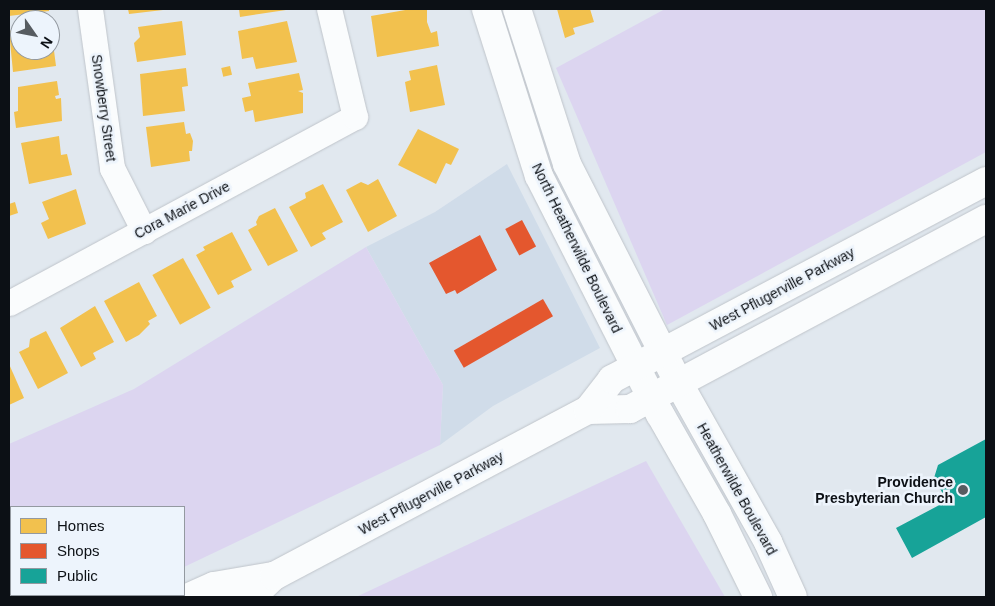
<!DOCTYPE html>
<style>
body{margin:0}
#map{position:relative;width:995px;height:606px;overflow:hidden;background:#e1e8ef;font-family:Helvetica,sans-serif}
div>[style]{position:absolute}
.built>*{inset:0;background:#d0dce9}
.green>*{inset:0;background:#dcd5f0}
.homes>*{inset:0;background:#f2c14e;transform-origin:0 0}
.shops>*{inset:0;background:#e4572e;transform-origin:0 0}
.public>*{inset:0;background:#17a398}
.roads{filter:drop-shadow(0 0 1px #bfc4ca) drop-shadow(0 0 1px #bfc4ca)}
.minor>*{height:25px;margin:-12.5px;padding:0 12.5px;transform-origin:12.5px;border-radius:12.5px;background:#fafcfd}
.major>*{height:28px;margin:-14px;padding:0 14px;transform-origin:14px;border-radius:14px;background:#fafcfd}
.dots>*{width:14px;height:14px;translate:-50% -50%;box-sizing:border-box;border:2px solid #edf4fc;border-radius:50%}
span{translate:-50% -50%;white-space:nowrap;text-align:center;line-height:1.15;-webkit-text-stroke:5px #edf4fc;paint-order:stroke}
.street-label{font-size:14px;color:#0c1015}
.poi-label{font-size:14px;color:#0c1015;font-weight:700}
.right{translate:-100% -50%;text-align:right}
.frame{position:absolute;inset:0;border:10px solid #0c1015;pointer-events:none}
.legend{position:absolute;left:10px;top:506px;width:175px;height:90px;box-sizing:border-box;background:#edf4fc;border:1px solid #9399a0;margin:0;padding:6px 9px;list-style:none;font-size:15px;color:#0c1015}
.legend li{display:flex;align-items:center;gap:10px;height:25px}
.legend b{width:25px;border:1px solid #9399a0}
.north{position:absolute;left:10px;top:10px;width:50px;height:50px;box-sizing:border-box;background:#edf4fc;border:1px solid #9399a0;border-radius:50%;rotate:123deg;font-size:14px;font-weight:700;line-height:20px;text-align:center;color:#0c1015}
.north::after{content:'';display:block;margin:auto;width:18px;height:22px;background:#575c61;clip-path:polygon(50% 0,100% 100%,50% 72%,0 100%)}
</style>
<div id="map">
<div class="built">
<div style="clip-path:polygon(507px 164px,600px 348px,493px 406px,440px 445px,443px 385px,366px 247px,435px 212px)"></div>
</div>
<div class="green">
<div style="clip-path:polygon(665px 9px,986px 9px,986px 152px,667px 325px,556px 68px)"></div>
<div style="clip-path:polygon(366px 247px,443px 385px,440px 445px,184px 567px,184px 507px,11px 507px,11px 595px,126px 595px,9px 597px,9px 444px,134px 389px)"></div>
<div style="clip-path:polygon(646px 461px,725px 597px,356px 597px)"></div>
</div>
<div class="homes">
<div style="clip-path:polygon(9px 9px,49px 9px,49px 11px,9px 16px)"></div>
<div style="clip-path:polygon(128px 9px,163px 9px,163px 10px,129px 14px)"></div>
<div style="clip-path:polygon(239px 9px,286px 9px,286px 10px,240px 17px)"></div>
<div style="clip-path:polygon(411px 9px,427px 9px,427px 22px,431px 33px,437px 31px,439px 46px,377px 57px,371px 16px)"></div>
<div style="clip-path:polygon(557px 9px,590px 9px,594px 22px,573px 28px,575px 34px,565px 38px)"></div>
<div style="clip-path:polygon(182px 21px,186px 55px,137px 62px,134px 43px,140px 37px,138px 27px)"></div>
<div style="clip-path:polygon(287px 21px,297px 62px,256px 69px,253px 57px,242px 59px,238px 31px)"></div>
<div style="clip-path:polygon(20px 29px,20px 50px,50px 50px,50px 44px,53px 43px,56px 66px,13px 72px,9px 31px)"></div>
<div style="clip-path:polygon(437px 65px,445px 105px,410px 112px,405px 82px,411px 80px,409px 71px)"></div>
<div style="left:230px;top:66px;width:9px;height:9px;rotate:77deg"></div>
<div style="clip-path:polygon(186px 68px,188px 86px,182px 87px,185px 111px,143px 116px,140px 74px)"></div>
<div style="clip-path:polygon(299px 73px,303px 90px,298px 91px,303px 93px,303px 113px,255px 122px,253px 110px,245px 112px,242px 98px,251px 96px,248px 83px)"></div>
<div style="clip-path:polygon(57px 81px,59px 95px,55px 96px,56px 99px,61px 98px,62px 121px,16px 128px,14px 112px,18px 111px,18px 87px)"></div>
<div style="clip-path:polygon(184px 122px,186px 134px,190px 133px,193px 141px,192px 151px,189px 151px,190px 161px,151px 167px,146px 127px)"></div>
<div style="clip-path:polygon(418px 129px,459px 149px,451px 165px,446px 163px,436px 184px,398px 165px)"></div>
<div style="clip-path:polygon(59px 136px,61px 155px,67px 154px,72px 175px,29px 184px,21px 143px)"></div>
<div style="clip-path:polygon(378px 179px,397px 216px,368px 232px,346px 190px,361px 182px,368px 185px)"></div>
<div style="clip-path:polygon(323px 184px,343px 222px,322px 233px,326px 239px,311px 247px,289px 207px,306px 198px,305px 193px)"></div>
<div style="clip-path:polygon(76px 189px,86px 224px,48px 239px,41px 223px,49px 219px,42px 202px)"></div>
<div style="clip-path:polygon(15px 202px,18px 213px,9px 216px,9px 204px)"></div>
<div style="clip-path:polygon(275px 208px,298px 251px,268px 266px,248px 230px,257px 225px,256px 222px,259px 216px)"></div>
<div style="clip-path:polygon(232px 232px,252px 270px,231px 281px,234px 287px,218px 295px,196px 255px,205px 250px,203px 247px)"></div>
<div style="left:183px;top:258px;width:57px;height:35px;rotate:61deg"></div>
<div style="clip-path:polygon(139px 282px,157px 316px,148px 321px,150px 324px,139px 335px,126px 342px,104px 301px)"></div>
<div style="clip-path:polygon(95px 306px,114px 342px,93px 353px,96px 359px,81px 367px,60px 328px)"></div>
<div style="clip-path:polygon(46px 331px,68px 373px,38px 389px,19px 352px,29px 347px,30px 339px)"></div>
<div style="clip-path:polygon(9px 364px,24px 398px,9px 405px)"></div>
</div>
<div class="shops">
<div style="left:522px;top:220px;width:30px;height:19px;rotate:62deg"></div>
<div style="clip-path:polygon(480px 235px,497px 270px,457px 294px,455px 290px,446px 294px,429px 263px)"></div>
<div style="left:543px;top:299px;width:20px;height:103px;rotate:60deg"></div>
</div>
<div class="public">
<div style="clip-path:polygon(986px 439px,986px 517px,912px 558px,896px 528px,947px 501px,934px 478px,938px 465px)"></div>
</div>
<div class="roads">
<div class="minor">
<div style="left:90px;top:9px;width:161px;rotate:82.1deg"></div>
<div style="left:112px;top:168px;width:71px;rotate:63.1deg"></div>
<div style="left:9px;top:303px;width:393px;rotate:-28.3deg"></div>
<div style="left:355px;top:117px;width:111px;rotate:-103.5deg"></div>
</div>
<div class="major">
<div style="left:486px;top:9px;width:175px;rotate:72.4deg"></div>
<div style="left:539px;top:176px;width:267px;rotate:63.1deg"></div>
<div style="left:660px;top:414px;width:115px;rotate:60.3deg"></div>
<div style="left:717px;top:514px;width:93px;rotate:63.7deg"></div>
<div style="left:517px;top:9px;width:163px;rotate:72.1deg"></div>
<div style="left:567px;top:164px;width:245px;rotate:63deg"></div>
<div style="left:678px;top:382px;width:184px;rotate:60.6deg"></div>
<div style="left:768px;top:542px;width:60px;rotate:65.6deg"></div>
<div style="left:588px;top:410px;width:42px;rotate:-1.4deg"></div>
<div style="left:630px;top:409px;width:404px;rotate:-28.1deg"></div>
<div style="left:189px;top:597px;width:27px;rotate:-24deg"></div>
<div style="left:214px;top:586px;width:61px;rotate:-9.5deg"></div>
<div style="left:252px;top:597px;width:30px;rotate:-44deg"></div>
<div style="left:274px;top:576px;width:355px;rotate:-27.9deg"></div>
<div style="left:588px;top:410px;width:39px;rotate:-52deg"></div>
<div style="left:612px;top:379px;width:423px;rotate:-27.9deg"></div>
</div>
</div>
<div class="dots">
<div style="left:963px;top:490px;background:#575c61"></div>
</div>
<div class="street-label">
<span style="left:104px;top:108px;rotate:82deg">Snowberry Street</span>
<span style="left:182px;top:210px;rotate:-28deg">Cora Marie Drive</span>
<span style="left:577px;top:248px;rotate:64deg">North Heatherwilde Boulevard</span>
<span style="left:782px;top:289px;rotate:-28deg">West Pflugerville Parkway</span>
<span style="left:737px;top:489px;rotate:61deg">Heatherwilde Boulevard</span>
<span style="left:431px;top:493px;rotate:-28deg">West Pflugerville Parkway</span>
</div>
<div class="poi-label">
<span class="right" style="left:953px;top:490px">Providence<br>Presbyterian Church</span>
</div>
<div class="frame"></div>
<ul class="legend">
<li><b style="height:14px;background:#f2c14e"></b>Homes</li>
<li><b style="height:14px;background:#e4572e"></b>Shops</li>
<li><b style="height:14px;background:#17a398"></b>Public</li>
</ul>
<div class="north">N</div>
</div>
